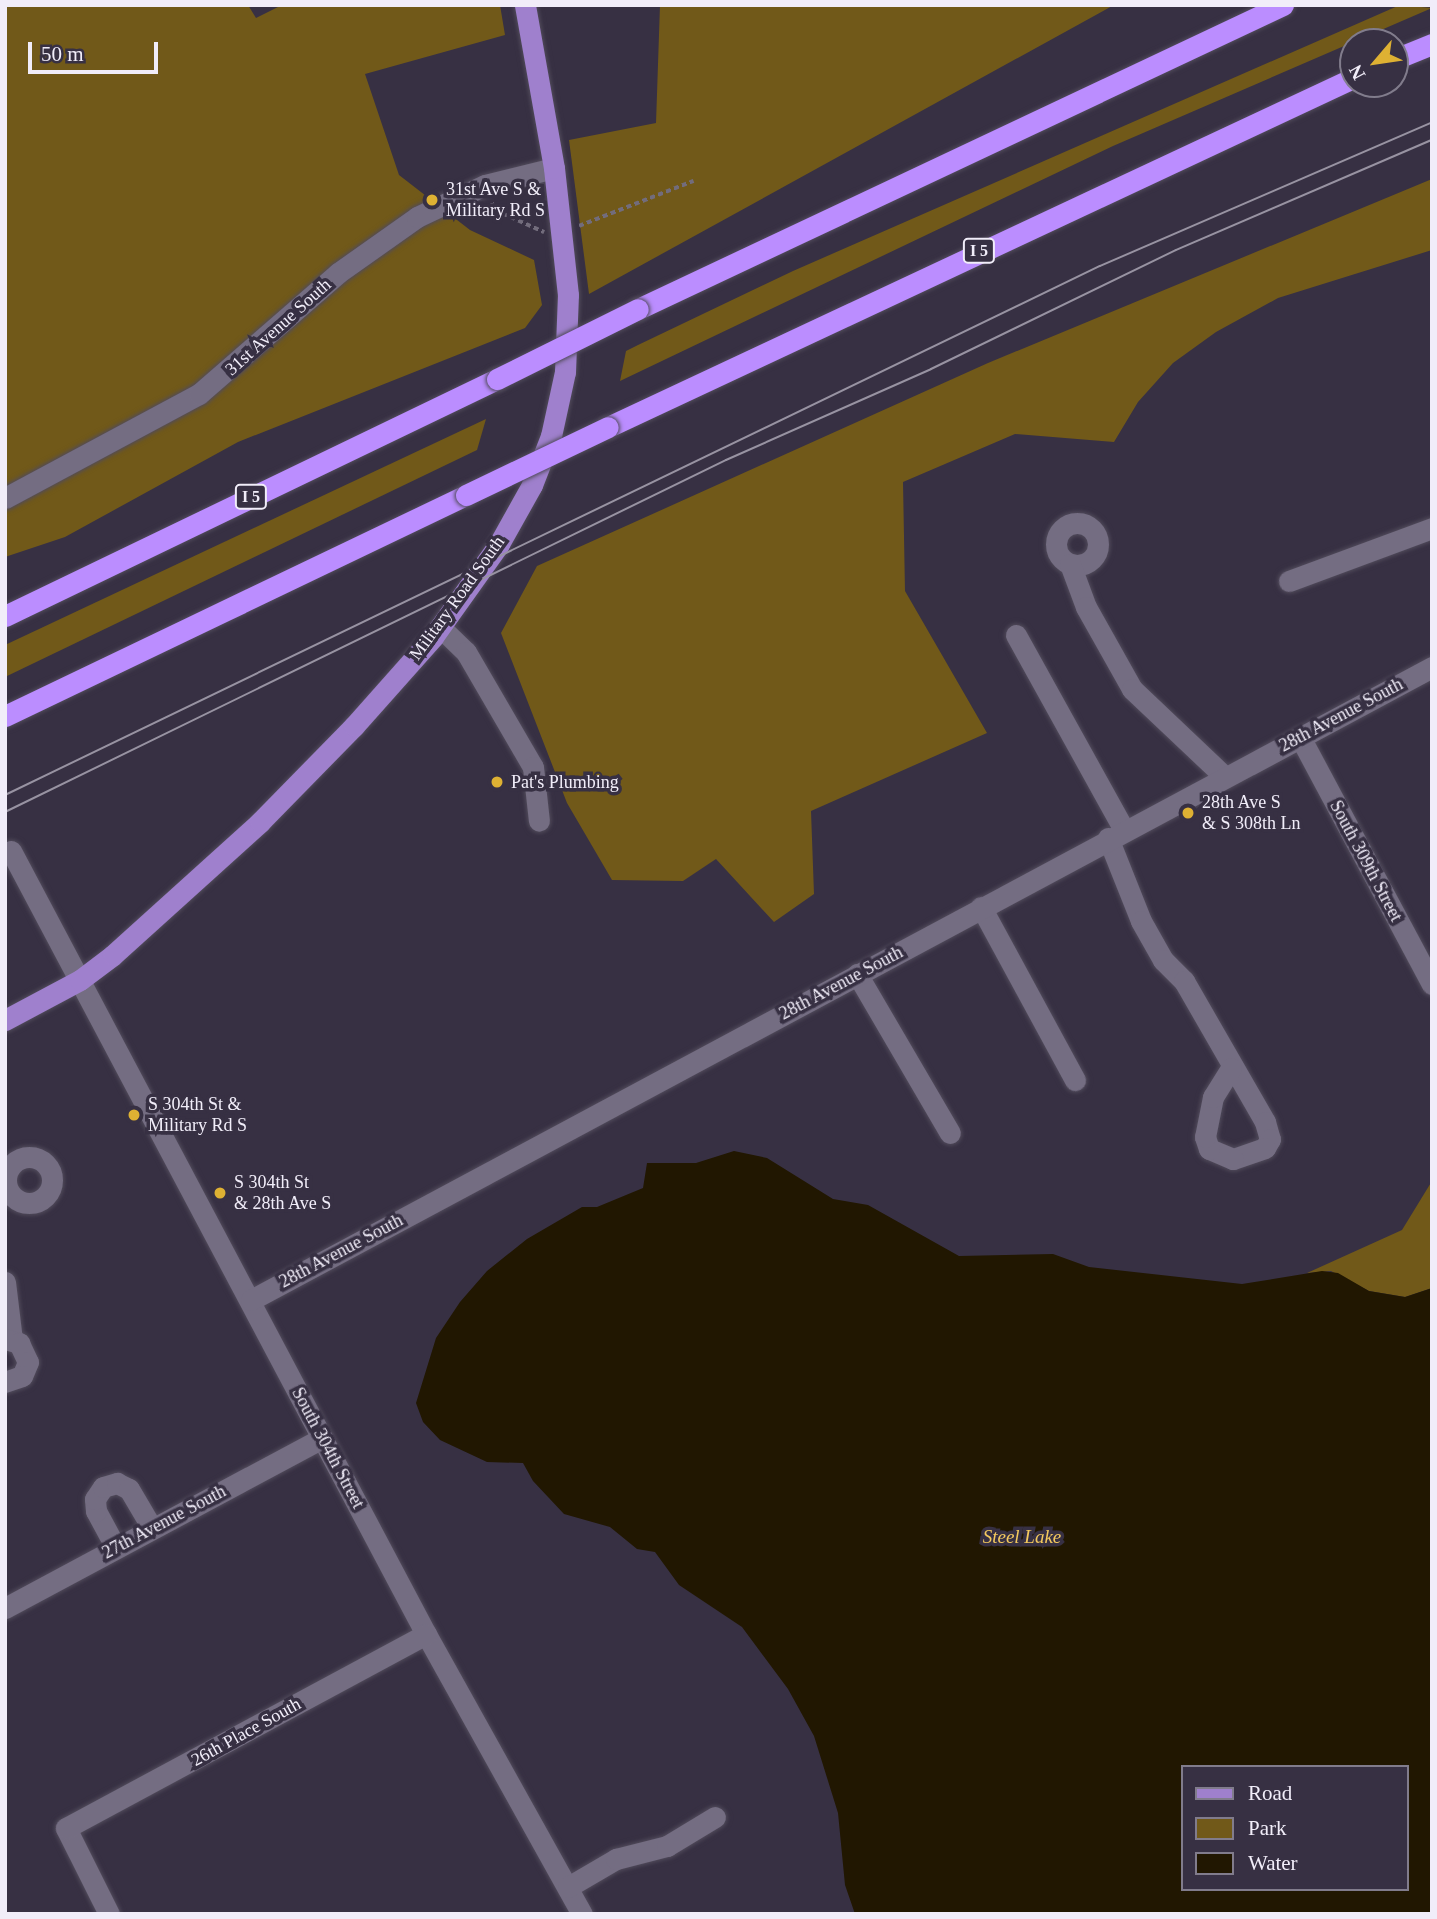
<!DOCTYPE html>
<style>
body{margin:0}
#map{position:relative;width:1437px;height:1919px;overflow:hidden;background:#373043;font-family:"Times New Roman",serif}
div>[style]{position:absolute}
.green>*{inset:0;background:#715919}
.water>*{inset:0;background:#211701}
.path>*{height:3.5px;margin-top:-1.75px;transform-origin:0;background:repeating-linear-gradient(90deg,#726c7c 0 5px,transparent 0 8.5px)}
.roads{filter:drop-shadow(0 0 2px #514b5b) drop-shadow(0 0 2px #514b5b)}
.minor>*{height:21px;margin:-10.5px;padding:0 10.5px;transform-origin:10.5px;border-radius:10.5px;background:#746d82}
.minor>.ring{margin:-10.5px;padding:0;box-sizing:content-box;background:none;border:21px solid #746d82;border-radius:50%}
.major>*{height:21px;margin:-10.5px;padding:0 10.5px;transform-origin:10.5px;border-radius:10.5px;background:#9f80cd}
.highway>*{height:21px;margin:-10.5px;padding:0 10.5px;transform-origin:10.5px;border-radius:10.5px;background:#bb8dff}
.tram>*{height:2px;margin:-1px;padding:0 1px;transform-origin:1px;border-radius:1px;background:#9893a2}
.bridges{filter:drop-shadow(0 0 2px #514b5b) drop-shadow(0 0 2px #514b5b)}
.highway-bridge>*{height:21px;margin:-10.5px;padding:0 10.5px;transform-origin:10.5px;border-radius:10.5px;background:#bb8dff}
.dots>*{width:19px;height:19px;translate:-50% -50%;box-sizing:border-box;border:4px solid #373043;border-radius:50%}
span{translate:-50% -50%;white-space:nowrap;text-align:center;line-height:1.15;-webkit-text-stroke:7px #373043;paint-order:stroke}
.shield-label span{padding:2px 5px;background:#373043;border:2px solid;border-radius:5px;-webkit-text-stroke-width:0}
.shield-label{font-size:16px;color:#f1edf9;font-weight:700}
.poi-label{font-size:18px;color:#f1edf9}
.left{translate:0 -50%;text-align:left}
.street-label{font-size:18px;color:#f1edf9}
.water-label{font-size:19px;color:#f4c95e;font-style:italic}
.frame{position:absolute;inset:0;border:7px solid #f1edf9;pointer-events:none}
.legend{position:absolute;left:1181px;top:1765px;width:228px;height:126px;box-sizing:border-box;background:#373043;border:2px solid #817c8c;margin:0;padding:9px 12px;list-style:none;font-size:21px;color:#f1edf9}
.legend li{display:flex;align-items:center;gap:14px;height:35px}
.legend b{width:35px;border:2px solid #817c8c}
.north{position:absolute;left:1339px;top:28px;width:70px;height:70px;box-sizing:border-box;background:#373043;border:2px solid #817c8c;border-radius:50%;rotate:241deg;font-size:19px;font-weight:700;line-height:28px;text-align:center;color:#f1edf9}
.north::after{content:'';display:block;margin:auto;width:24px;height:32px;background:#deb133;clip-path:polygon(50% 0,100% 100%,50% 72%,0 100%)}
.scale{position:absolute;left:28px;top:42px;width:130px;height:32px;box-sizing:border-box;border:4px solid #f1edf9;border-top:0;padding-left:9px;font-size:21px;line-height:24px;white-space:nowrap;color:#f1edf9;-webkit-text-stroke:5px #373043;paint-order:stroke}
</style>
<div id="map">
<div class="green">
<div style="clip-path:polygon(5px 5px,248px 5px,256px 18px,282px 5px,500px 5px,505px 35px,365px 74px,399px 175px,470px 230px,534px 260px,542px 305px,525px 328px,238px 442px,65px 537px,5px 557px)"></div>
<div style="clip-path:polygon(660px 5px,1114px 5px,589px 294px,569px 140px,656px 123px)"></div>
<div style="clip-path:polygon(1400px 5px,1432px 8px,1113px 146px,620px 381px,626px 351px,638px 345px,793px 271px)"></div>
<div style="clip-path:polygon(1432px 179px,1432px 250px,1278px 298px,1216px 332px,1173px 363px,1138px 402px,1114px 442px,1015px 434px,903px 482px,905px 591px,987px 733px,811px 811px,814px 894px,774px 922px,716px 859px,683px 881px,612px 880px,567px 803px,501px 633px,537px 566px,988px 363px)"></div>
<div style="clip-path:polygon(486px 419px,477px 450px,5px 677px,5px 645px)"></div>
<div style="clip-path:polygon(1432px 1181px,1432px 1288px,1405px 1297px,1369px 1291px,1331px 1271px,1307px 1273px,1402px 1230px)"></div>
</div>
<div class="water">
<div style="clip-path:polygon(evenodd,734px 1151px,767px 1158px,833px 1199px,868px 1205px,959px 1256px,1053px 1254px,1089px 1267px,1242px 1284px,1322px 1271px,1338px 1273px,1369px 1291px,1405px 1297px,1432px 1288px,1432px 1914px,855px 1914px,845px 1885px,838px 1813px,814px 1736px,788px 1689px,742px 1627px,679px 1585px,655px 1552px,637px 1549px,610px 1527px,564px 1514px,533px 1481px,523px 1463px,487px 1462px,440px 1440px,423px 1422px,416px 1403px,436px 1338px,460px 1302px,487px 1271px,527px 1239px,582px 1207px,597px 1207px,643px 1188px,647px 1163px,696px 1163px,734px 1151px,1183px 1767px,1407px 1767px,1407px 1889px,1183px 1889px,1183px 1767px)"></div>
</div>
<div class="path">
<div style="left:492px;top:203px;width:8px;rotate:67deg"></div>
<div style="left:495px;top:210px;width:54px;rotate:24.2deg"></div>
<div style="left:579px;top:226px;width:123px;rotate:-21.5deg"></div>
</div>
<div class="roads">
<div class="minor">
<div style="left:5px;top:498px;width:220px;rotate:-28.2deg"></div>
<div style="left:199px;top:394px;width:184px;rotate:-41deg"></div>
<div style="left:338px;top:273px;width:97px;rotate:-35.3deg"></div>
<div style="left:417px;top:217px;width:75px;rotate:-25.2deg"></div>
<div style="left:485px;top:185px;width:71px;rotate:-13.8deg"></div>
<div class="ring" style="left:1056px;top:523px;width:21px;height:21px"></div>
<div style="left:1070px;top:564px;width:46px;rotate:69.6deg"></div>
<div style="left:1086px;top:607px;width:94px;rotate:60.7deg"></div>
<div style="left:1132px;top:689px;width:127px;rotate:43.4deg"></div>
<div style="left:1289px;top:581px;width:153px;rotate:-20.3deg"></div>
<div style="left:440px;top:627px;width:36px;rotate:44deg"></div>
<div style="left:466px;top:652px;width:133px;rotate:59.8deg"></div>
<div style="left:533px;top:767px;width:54px;rotate:83.7deg"></div>
<div style="left:1016px;top:635px;width:223px;rotate:61deg"></div>
<div style="left:1300px;top:737px;width:280px;rotate:61.9deg"></div>
<div style="left:1108px;top:838px;width:89px;rotate:68.3deg"></div>
<div style="left:1141px;top:921px;width:45px;rotate:60.6deg"></div>
<div style="left:1163px;top:960px;width:30px;rotate:45deg"></div>
<div style="left:1184px;top:981px;width:163px;rotate:60.1deg"></div>
<div style="left:1265px;top:1122px;width:18px;rotate:74deg"></div>
<div style="left:1270px;top:1139px;width:10px;rotate:119deg"></div>
<div style="left:1265px;top:1148px;width:34px;rotate:161deg"></div>
<div style="left:1233px;top:1159px;width:26px;rotate:-157deg"></div>
<div style="left:1209px;top:1149px;width:13px;rotate:-108deg"></div>
<div style="left:1205px;top:1137px;width:41px;rotate:-78.7deg"></div>
<div style="left:1213px;top:1097px;width:34px;rotate:-58deg"></div>
<div style="left:11px;top:851px;width:886px;rotate:62.08deg"></div>
<div style="left:426px;top:1634px;width:321px;rotate:60.9deg"></div>
<div style="left:981px;top:907px;width:197px;rotate:61.5deg"></div>
<div style="left:857px;top:974px;width:184px;rotate:59.7deg"></div>
<div class="ring" style="left:6px;top:1157px;width:25px;height:25px"></div>
<div style="left:5px;top:1282px;width:58px;rotate:83.1deg"></div>
<div style="left:251px;top:1300px;width:1340px;rotate:-28.19deg"></div>
<div style="left:5px;top:1339px;width:15px;rotate:16deg"></div>
<div style="left:19px;top:1343px;width:21px;rotate:65deg"></div>
<div style="left:28px;top:1362px;width:15px;rotate:113deg"></div>
<div style="left:22px;top:1376px;width:18px;rotate:161deg"></div>
<div style="left:116px;top:1548px;width:42px;rotate:-118.4deg"></div>
<div style="left:96px;top:1511px;width:12px;rotate:-95deg"></div>
<div style="left:95px;top:1499px;width:14px;rotate:-56deg"></div>
<div style="left:103px;top:1487px;width:15px;rotate:-16deg"></div>
<div style="left:117px;top:1483px;width:13px;rotate:27deg"></div>
<div style="left:129px;top:1489px;width:45px;rotate:59.5deg"></div>
<div style="left:5px;top:1608px;width:360px;rotate:-28.2deg"></div>
<div style="left:568px;top:1887px;width:56px;rotate:-30.3deg"></div>
<div style="left:616px;top:1859px;width:53px;rotate:-14.3deg"></div>
<div style="left:667px;top:1846px;width:56px;rotate:-31.1deg"></div>
<div style="left:109px;top:1914px;width:96px;rotate:-116.6deg"></div>
<div style="left:66px;top:1828px;width:409px;rotate:-28.3deg"></div>
</div>
<div class="major">
<div style="left:5px;top:1020px;width:85px;rotate:-28.1deg"></div>
<div style="left:80px;top:980px;width:41px;rotate:-37.1deg"></div>
<div style="left:113px;top:955px;width:198px;rotate:-42.1deg"></div>
<div style="left:260px;top:822px;width:134px;rotate:-45.6deg"></div>
<div style="left:354px;top:726px;width:119px;rotate:-48.4deg"></div>
<div style="left:433px;top:637px;width:114px;rotate:-54.6deg"></div>
<div style="left:499px;top:544px;width:68px;rotate:-60.8deg"></div>
<div style="left:532px;top:485px;width:53px;rotate:-68.8deg"></div>
<div style="left:551px;top:436px;width:66px;rotate:-77.7deg"></div>
<div style="left:565px;top:372px;width:77px;rotate:-87.8deg"></div>
<div style="left:568px;top:295px;width:128px;rotate:-96.3deg"></div>
<div style="left:554px;top:168px;width:166px;rotate:-100.1deg"></div>
</div>
<div class="highway">
<div style="left:1395px;top:59px;width:40px;rotate:-22deg"></div>
<div style="left:638px;top:309px;width:713px;rotate:-25.24deg"></div>
<div style="left:608px;top:427px;width:823px;rotate:-25.1deg"></div>
<div style="left:5px;top:616px;width:546px;rotate:-25.72deg"></div>
<div style="left:5px;top:716px;width:511px;rotate:-25.61deg"></div>
</div>
</div>
<div class="tram">
<div style="left:5px;top:795px;width:1216px;rotate:-25.79deg"></div>
<div style="left:1100px;top:266px;width:362px;rotate:-23.4deg"></div>
<div style="left:5px;top:812px;width:802px;rotate:-26.02deg"></div>
<div style="left:726px;top:460px;width:224px;rotate:-23.9deg"></div>
<div style="left:931px;top:369px;width:272px;rotate:-25.9deg"></div>
<div style="left:1176px;top:250px;width:279px;rotate:-23.3deg"></div>
</div>
<div class="bridges">
<div class="highway-bridge">
<div style="left:497px;top:379px;width:157px;rotate:-26.4deg"></div>
<div style="left:466px;top:495px;width:157px;rotate:-25.6deg"></div>
</div>
</div>
<div class="dots">
<div style="left:432px;top:200px;background:#deb133"></div>
<div style="left:497px;top:782px;background:#deb133"></div>
<div style="left:1188px;top:813px;background:#deb133"></div>
<div style="left:134px;top:1115px;background:#deb133"></div>
<div style="left:220px;top:1193px;background:#deb133"></div>
</div>
<div class="shield-label">
<span style="left:979px;top:251px">I 5</span>
<span style="left:251px;top:497px">I 5</span>
</div>
<div class="poi-label">
<span class="left" style="left:446px;top:200px">31st Ave S &amp;<br>Military Rd S</span>
<span class="left" style="left:511px;top:782px">Pat's Plumbing</span>
<span class="left" style="left:1202px;top:813px">28th Ave S<br>&amp; S 308th Ln</span>
<span class="left" style="left:148px;top:1115px">S 304th St &amp;<br>Military Rd S</span>
<span class="left" style="left:234px;top:1193px">S 304th St<br>&amp; 28th Ave S</span>
</div>
<div class="street-label">
<span style="left:278px;top:327px;rotate:-42deg">31st Avenue South</span>
<span style="left:457px;top:598px;rotate:-54deg">Military Road South</span>
<span style="left:1341px;top:715px;rotate:-28deg">28th Avenue South</span>
<span style="left:1366px;top:861px;rotate:62deg">South 309th Street</span>
<span style="left:841px;top:983px;rotate:-28deg">28th Avenue South</span>
<span style="left:341px;top:1251px;rotate:-28deg">28th Avenue South</span>
<span style="left:328px;top:1448px;rotate:62deg">South 304th Street</span>
<span style="left:164px;top:1522px;rotate:-28deg">27th Avenue South</span>
<span style="left:246px;top:1732px;rotate:-29deg">26th Place South</span>
</div>
<div class="water-label">
<span style="left:1022px;top:1537px">Steel Lake</span>
</div>
<div class="frame"></div>
<ul class="legend">
<li><b style="height:9px;background:#9f80cd"></b>Road</li>
<li><b style="height:19px;background:#715919"></b>Park</li>
<li><b style="height:19px;background:#211701"></b>Water</li>
</ul>
<div class="north">N</div>
<div class="scale">50 m</div>
</div>
